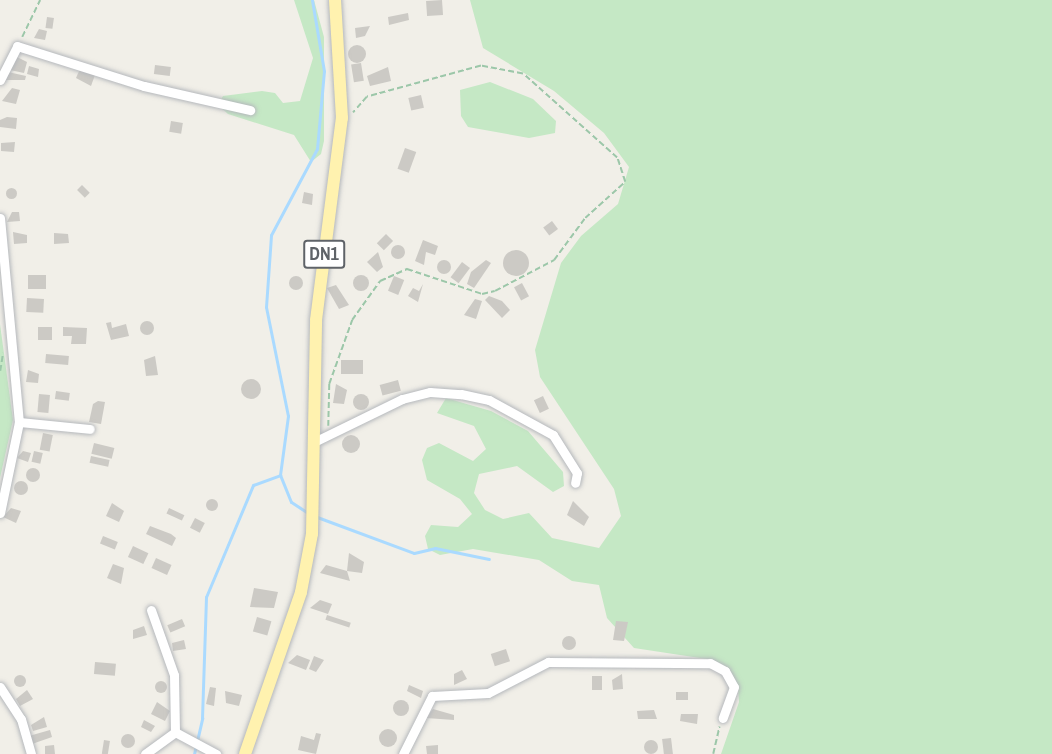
<!DOCTYPE html>
<style>
body{margin:0}
#map{position:relative;width:1052px;height:754px;overflow:hidden;background:#f1efe8;font-family:"Archivo Narrow",sans-serif}
div>[style]{position:absolute}
.green>*{inset:0;background:#c5e8c5}
.stream>*{height:3px;margin:-1.5px;padding:0 1.5px;transform-origin:1.5px;border-radius:1.5px;background:#aadaff}
.building>*{inset:0;background:#cccac5;transform-origin:0 0}
.round{border-radius:50%}
.path>*{height:1.5px;margin-top:-0.75px;transform-origin:0;background:repeating-linear-gradient(90deg,#9cc7a9 0 6px,transparent 0 9px)}
.roads{filter:drop-shadow(0 0 2px #b5b8bc) drop-shadow(0 0 2px #b5b8bc)}
.minor>*{height:9px;margin:-4.5px;padding:0 4.5px;transform-origin:4.5px;border-radius:4.5px;background:#fff}
.major>*{height:12px;margin:-6px;padding:0 6px;transform-origin:6px;border-radius:6px;background:#fff2af}
span{translate:-50% -50%;white-space:nowrap;text-align:center;line-height:1.15;-webkit-text-stroke:5px #fff;paint-order:stroke}
.shield-label span{padding:2px 4px;background:#fff;border:2px solid;border-radius:4px;-webkit-text-stroke-width:0}
.shield-label{font-size:18px;color:#5f6368;font-weight:700}
</style>
<div id="map">
<div class="green">
<div style="clip-path:polygon(294px 0,314px 0,324px 37px,324px 141px,321px 154px,311px 162px,294px 135px,228px 114px,218px 105px,223px 96px,262px 91px,275px 93px,283px 103px,300px 101px,313px 58px)"></div>
<div style="clip-path:polygon(470px 0,1052px 0,1052px 754px,721px 754px,739px 702px,738px 689px,713px 660px,634px 648px,607px 618px,599px 585px,572px 581px,539px 560px,473px 549px,440px 555px,428px 549px,425px 536px,431px 525px,458px 527px,472px 514px,460px 499px,427px 480px,422px 460px,427px 448px,439px 443px,473px 461px,486px 449px,474px 426px,437px 413px,446px 398px,491px 411px,528px 431px,563px 472px,564px 486px,553px 492px,517px 466px,479px 474px,474px 493px,485px 510px,503px 519px,529px 513px,552px 538px,599px 548px,621px 516px,614px 489px,540px 377px,535px 350px,561px 263px,581px 236px,618px 204px,629px 167px,604px 133px,554px 91px,483px 48px)"></div>
<div style="clip-path:polygon(490px 82px,533px 99px,556px 121px,555px 133px,529px 138px,468px 127px,461px 116px,460px 90px)"></div>
<div style="clip-path:polygon(0 324px,13px 420px,0 478px)"></div>
</div>
<div class="stream">
<div style="left:308px;top:513px;width:20px;rotate:-147deg"></div>
<div style="left:291px;top:502px;width:29px;rotate:-112deg"></div>
<div style="left:280px;top:475px;width:60px;rotate:-82.3deg"></div>
<div style="left:288px;top:416px;width:111px;rotate:-101.4deg"></div>
<div style="left:266px;top:307px;width:72px;rotate:-86deg"></div>
<div style="left:271px;top:235px;width:98px;rotate:-61.9deg"></div>
<div style="left:317px;top:149px;width:78px;rotate:-84.9deg"></div>
<div style="left:324px;top:71px;width:72px;rotate:-99.6deg"></div>
<div style="left:317px;top:517px;width:103px;rotate:20.4deg"></div>
<div style="left:414px;top:553px;width:22px;rotate:-13deg"></div>
<div style="left:435px;top:548px;width:55px;rotate:11.5deg"></div>
<div style="left:194px;top:754px;width:37px;rotate:-77deg"></div>
<div style="left:202px;top:718px;width:121px;rotate:-88.1deg"></div>
<div style="left:206px;top:597px;width:121px;rotate:-67.2deg"></div>
<div style="left:253px;top:485px;width:29px;rotate:-20deg"></div>
</div>
<div class="building">
<div style="left:442px;top:0;width:15px;height:16px;rotate:86deg"></div>
<div style="clip-path:polygon(408px 13px,409px 20px,389px 25px,388px 17px)"></div>
<div style="left:47px;top:17px;width:7px;height:11px;rotate:8deg"></div>
<div style="clip-path:polygon(370px 26px,365px 36px,356px 38px,355px 28px)"></div>
<div style="clip-path:polygon(39px 29px,47px 31px,45px 40px,34px 38px)"></div>
<div class="round" style="left:348px;top:45px;width:18px;height:18px"></div>
<div style="clip-path:polygon(13px 55px,27px 62px,24px 73px,10px 70px)"></div>
<div style="left:361px;top:63px;width:18px;height:10px;rotate:81deg"></div>
<div style="left:155px;top:65px;width:16px;height:9px;rotate:7deg"></div>
<div style="clip-path:polygon(29px 66px,39px 69px,38px 77px,27px 74px)"></div>
<div style="clip-path:polygon(388px 67px,391px 81px,370px 86px,367px 76px)"></div>
<div style="clip-path:polygon(80px 69px,95px 75px,91px 86px,76px 78px)"></div>
<div style="clip-path:polygon(8px 72px,26px 76px,25px 80px,6px 80px)"></div>
<div style="clip-path:polygon(12px 88px,20px 90px,16px 104px,2px 101px)"></div>
<div style="left:421px;top:95px;width:13px;height:13px;rotate:77deg"></div>
<div style="clip-path:polygon(7px 117px,17px 118px,16px 129px,0 127px,0 120px)"></div>
<div style="left:171px;top:121px;width:12px;height:11px;rotate:9deg"></div>
<div style="clip-path:polygon(15px 142px,14px 152px,1px 151px,1px 143px)"></div>
<div style="left:405px;top:148px;width:12px;height:22px;rotate:20deg"></div>
<div style="left:82px;top:185px;width:11px;height:7px;rotate:45deg"></div>
<div class="round" style="left:5.5px;top:187.5px;width:11px;height:11px"></div>
<div style="clip-path:polygon(304px 192px,313px 194px,312px 205px,302px 203px)"></div>
<div style="clip-path:polygon(12px 212px,19px 212px,20px 221px,7px 222px)"></div>
<div style="left:552px;top:221px;width:10px;height:11px;rotate:53deg"></div>
<div style="clip-path:polygon(13px 232px,27px 235px,27px 243px,14px 244px)"></div>
<div style="clip-path:polygon(54px 233px,68px 234px,69px 243px,54px 244px)"></div>
<div style="left:386px;top:234px;width:10px;height:13px;rotate:45deg"></div>
<div style="clip-path:polygon(423px 240px,438px 246px,435px 255px,426px 252px,424px 265px,415px 261px)"></div>
<div class="round" style="left:391px;top:245px;width:14px;height:14px"></div>
<div class="round" style="left:503px;top:250px;width:26px;height:26px"></div>
<div style="clip-path:polygon(378px 252px,383px 267px,377px 272px,367px 262px)"></div>
<div class="round" style="left:437px;top:260px;width:14px;height:14px"></div>
<div style="clip-path:polygon(486px 260px,491px 263px,474px 288px,467px 284px,471px 272px)"></div>
<div style="left:462px;top:262px;width:10px;height:19px;rotate:37deg"></div>
<div style="left:28px;top:275px;width:18px;height:14px"></div>
<div class="round" style="left:353px;top:275px;width:16px;height:16px"></div>
<div class="round" style="left:289px;top:276px;width:14px;height:14px"></div>
<div style="left:394px;top:276px;width:11px;height:16px;rotate:22deg"></div>
<div style="left:522px;top:283px;width:15px;height:9px;rotate:62deg"></div>
<div style="clip-path:polygon(423px 284px,418px 302px,408px 296px,413px 288px,419px 291px)"></div>
<div style="clip-path:polygon(336px 285px,349px 305px,339px 309px,327px 288px)"></div>
<div style="clip-path:polygon(489px 296px,502px 301px,510px 310px,502px 318px,485px 300px)"></div>
<div style="left:27px;top:298px;width:17px;height:14px;rotate:3deg"></div>
<div style="clip-path:polygon(475px 299px,482px 301px,476px 319px,464px 315px)"></div>
<div class="round" style="left:140px;top:321px;width:14px;height:14px"></div>
<div style="clip-path:polygon(111px 322px,112px 328px,126px 324px,129px 336px,111px 340px,106px 323px)"></div>
<div style="left:38px;top:327px;width:14px;height:13px"></div>
<div style="clip-path:polygon(63px 327px,87px 328px,86px 344px,71px 344px,72px 336px,63px 336px)"></div>
<div style="left:46px;top:354px;width:23px;height:9px;rotate:5deg"></div>
<div style="clip-path:polygon(155px 356px,158px 375px,146px 376px,144px 360px)"></div>
<div style="left:341px;top:360px;width:22px;height:14px"></div>
<div style="clip-path:polygon(28px 370px,39px 374px,38px 383px,26px 382px)"></div>
<div class="round" style="left:241px;top:379px;width:20px;height:20px"></div>
<div style="left:398px;top:380px;width:11px;height:19px;rotate:75deg"></div>
<div style="clip-path:polygon(336px 384px,347px 390px,344px 404px,333px 403px)"></div>
<div style="left:56px;top:391px;width:14px;height:8px;rotate:8deg"></div>
<div class="round" style="left:353px;top:394px;width:16px;height:16px"></div>
<div style="left:39px;top:394px;width:11px;height:18px;rotate:5deg"></div>
<div style="left:543px;top:396px;width:14px;height:10px;rotate:65deg"></div>
<div style="clip-path:polygon(98px 401px,105px 402px,101px 424px,89px 422px,93px 404px)"></div>
<div style="left:43px;top:433px;width:10px;height:17px;rotate:11deg"></div>
<div class="round" style="left:342px;top:435px;width:18px;height:18px"></div>
<div style="left:94px;top:443px;width:21px;height:11px;rotate:14deg"></div>
<div style="clip-path:polygon(23px 451px,31px 453px,28px 462px,17px 458px)"></div>
<div style="left:34px;top:451px;width:9px;height:11px;rotate:13deg"></div>
<div style="left:91px;top:456px;width:19px;height:7px;rotate:12deg"></div>
<div class="round" style="left:26px;top:468px;width:14px;height:14px"></div>
<div class="round" style="left:14px;top:481px;width:14px;height:14px"></div>
<div class="round" style="left:206px;top:499px;width:12px;height:12px"></div>
<div style="clip-path:polygon(573px 501px,589px 517px,584px 526px,567px 515px)"></div>
<div style="clip-path:polygon(112px 503px,124px 511px,119px 522px,106px 516px)"></div>
<div style="clip-path:polygon(11px 508px,21px 511px,16px 523px,3px 517px)"></div>
<div style="left:169px;top:508px;width:17px;height:6px;rotate:25deg"></div>
<div style="left:195px;top:518px;width:11px;height:11px;rotate:27deg"></div>
<div style="clip-path:polygon(150px 526px,171px 534px,176px 538px,172px 546px,146px 534px)"></div>
<div style="left:103px;top:536px;width:16px;height:8px;rotate:22deg"></div>
<div style="left:133px;top:546px;width:17px;height:12px;rotate:25deg"></div>
<div style="clip-path:polygon(349px 553px,364px 562px,362px 573px,347px 571px)"></div>
<div style="left:156px;top:558px;width:17px;height:11px;rotate:24deg"></div>
<div style="clip-path:polygon(113px 564px,124px 568px,121px 584px,107px 578px)"></div>
<div style="clip-path:polygon(326px 565px,347px 571px,350px 581px,320px 573px)"></div>
<div style="clip-path:polygon(254px 588px,278px 592px,274px 608px,250px 607px)"></div>
<div style="clip-path:polygon(320px 600px,332px 604px,328px 614px,310px 608px)"></div>
<div style="left:327px;top:615px;width:25px;height:5px;rotate:18deg"></div>
<div style="left:257px;top:617px;width:15px;height:15px;rotate:16deg"></div>
<div style="left:182px;top:619px;width:8px;height:16px;rotate:67deg"></div>
<div style="clip-path:polygon(616px 621px,628px 622px,624px 641px,613px 640px)"></div>
<div style="clip-path:polygon(144px 626px,147px 635px,133px 639px,133px 630px)"></div>
<div class="round" style="left:562px;top:636px;width:14px;height:14px"></div>
<div style="clip-path:polygon(184px 640px,186px 649px,173px 651px,172px 643px)"></div>
<div style="left:506px;top:649px;width:13px;height:16px;rotate:72deg"></div>
<div style="clip-path:polygon(297px 655px,310px 660px,306px 670px,288px 663px)"></div>
<div style="clip-path:polygon(314px 656px,324px 660px,316px 672px,309px 669px)"></div>
<div style="left:95px;top:662px;width:21px;height:12px;rotate:5deg"></div>
<div style="clip-path:polygon(462px 670px,467px 679px,454px 685px,454px 674px)"></div>
<div style="clip-path:polygon(622px 674px,623px 689px,613px 690px,612px 680px)"></div>
<div class="round" style="left:14px;top:675px;width:12px;height:12px"></div>
<div style="left:592px;top:676px;width:10px;height:14px"></div>
<div class="round" style="left:155px;top:681px;width:12px;height:12px"></div>
<div style="clip-path:polygon(409px 685px,423px 691px,421px 698px,407px 691px)"></div>
<div style="clip-path:polygon(210px 687px,216px 688px,214px 706px,206px 704px)"></div>
<div style="clip-path:polygon(27px 690px,33px 699px,20px 706px,16px 699px)"></div>
<div style="clip-path:polygon(225px 691px,242px 695px,239px 706px,226px 703px)"></div>
<div style="left:676px;top:692px;width:12px;height:8px"></div>
<div class="round" style="left:393px;top:700px;width:16px;height:16px"></div>
<div style="clip-path:polygon(157px 702px,170px 711px,165px 721px,151px 714px)"></div>
<div style="clip-path:polygon(433px 709px,454px 715px,454px 720px,426px 718px)"></div>
<div style="clip-path:polygon(654px 710px,657px 719px,638px 719px,637px 711px)"></div>
<div style="clip-path:polygon(681px 714px,698px 714px,697px 724px,680px 721px)"></div>
<div style="clip-path:polygon(44px 717px,47px 727px,33px 731px,31px 725px)"></div>
<div style="clip-path:polygon(144px 720px,155px 726px,151px 732px,141px 727px)"></div>
<div class="round" style="left:379px;top:729px;width:18px;height:18px"></div>
<div style="clip-path:polygon(50px 730px,52px 737px,32px 744px,29px 736px)"></div>
<div style="clip-path:polygon(316px 733px,321px 734px,316px 754px,298px 750px,301px 736px,314px 740px)"></div>
<div class="round" style="left:121px;top:734px;width:14px;height:14px"></div>
<div style="left:671px;top:738px;width:16px;height:9px;rotate:83deg"></div>
<div style="left:104px;top:740px;width:6px;height:14px;rotate:9deg"></div>
<div class="round" style="left:644px;top:740px;width:14px;height:14px"></div>
<div style="clip-path:polygon(54px 745px,55px 754px,45px 754px,45px 746px)"></div>
<div style="clip-path:polygon(438px 745px,438px 754px,427px 754px,426px 746px)"></div>
</div>
<div class="path">
<div style="left:22px;top:37px;width:41px;rotate:-64.1deg"></div>
<div style="left:0;top:371px;width:18px;rotate:-81deg"></div>
<div style="left:328px;top:426px;width:42px;rotate:-88.6deg"></div>
<div style="left:329px;top:384px;width:68px;rotate:-70.2deg"></div>
<div style="left:352px;top:320px;width:48px;rotate:-54.3deg"></div>
<div style="left:380px;top:281px;width:30px;rotate:-24deg"></div>
<div style="left:407px;top:269px;width:79px;rotate:18.4deg"></div>
<div style="left:482px;top:294px;width:13px;rotate:-13deg"></div>
<div style="left:495px;top:291px;width:67px;rotate:-27.7deg"></div>
<div style="left:554px;top:260px;width:52px;rotate:-53.6deg"></div>
<div style="left:585px;top:218px;width:54px;rotate:-42deg"></div>
<div style="left:625px;top:182px;width:25px;rotate:-108deg"></div>
<div style="left:617px;top:158px;width:126px;rotate:-138.2deg"></div>
<div style="left:523px;top:74px;width:43px;rotate:-169.2deg"></div>
<div style="left:481px;top:66px;width:118px;rotate:164.8deg"></div>
<div style="left:367px;top:97px;width:21px;rotate:131deg"></div>
<div style="left:713px;top:754px;width:28px;rotate:-77deg"></div>
</div>
<div class="roads">
<div class="minor">
<div style="left:0;top:80px;width:38px;rotate:-63deg"></div>
<div style="left:17px;top:46px;width:133px;rotate:17.5deg"></div>
<div style="left:144px;top:86px;width:109px;rotate:12.8deg"></div>
<div style="left:0;top:218px;width:205px;rotate:84.7deg"></div>
<div style="left:19px;top:422px;width:93px;rotate:101.8deg"></div>
<div style="left:19px;top:422px;width:71px;rotate:5.6deg"></div>
<div style="left:316px;top:441px;width:96px;rotate:-26deg"></div>
<div style="left:402px;top:399px;width:29px;rotate:-14deg"></div>
<div style="left:430px;top:392px;width:31px;rotate:4deg"></div>
<div style="left:461px;top:394px;width:29px;rotate:12deg"></div>
<div style="left:489px;top:400px;width:73px;rotate:28.7deg"></div>
<div style="left:553px;top:435px;width:45px;rotate:57.7deg"></div>
<div style="left:577px;top:473px;width:10px;rotate:101deg"></div>
<div style="left:151px;top:610px;width:69px;rotate:70.5deg"></div>
<div style="left:174px;top:675px;width:57px;rotate:89deg"></div>
<div style="left:0;top:687px;width:38px;rotate:57deg"></div>
<div style="left:21px;top:719px;width:36px;rotate:74deg"></div>
<div style="left:175px;top:732px;width:47px;rotate:28.2deg"></div>
<div style="left:145px;top:754px;width:37px;rotate:-36deg"></div>
<div style="left:403px;top:754px;width:65px;rotate:-63.4deg"></div>
<div style="left:432px;top:696px;width:56px;rotate:-3.1deg"></div>
<div style="left:488px;top:693px;width:68px;rotate:-27.3deg"></div>
<div style="left:548px;top:662px;width:162px;rotate:0.4deg"></div>
<div style="left:710px;top:663px;width:17px;rotate:28deg"></div>
<div style="left:725px;top:671px;width:18px;rotate:61deg"></div>
<div style="left:734px;top:687px;width:33px;rotate:110deg"></div>
</div>
<div class="major">
<div style="left:245px;top:754px;width:171px;rotate:-70.9deg"></div>
<div style="left:301px;top:592px;width:59px;rotate:-79.3deg"></div>
<div style="left:312px;top:534px;width:214px;rotate:-88.9deg"></div>
<div style="left:316px;top:320px;width:204px;rotate:-82.7deg"></div>
<div style="left:342px;top:118px;width:118px;rotate:-93.4deg"></div>
</div>
</div>
<div class="shield-label">
<span style="left:324px;top:254px">DN1</span>
</div>
</div>
